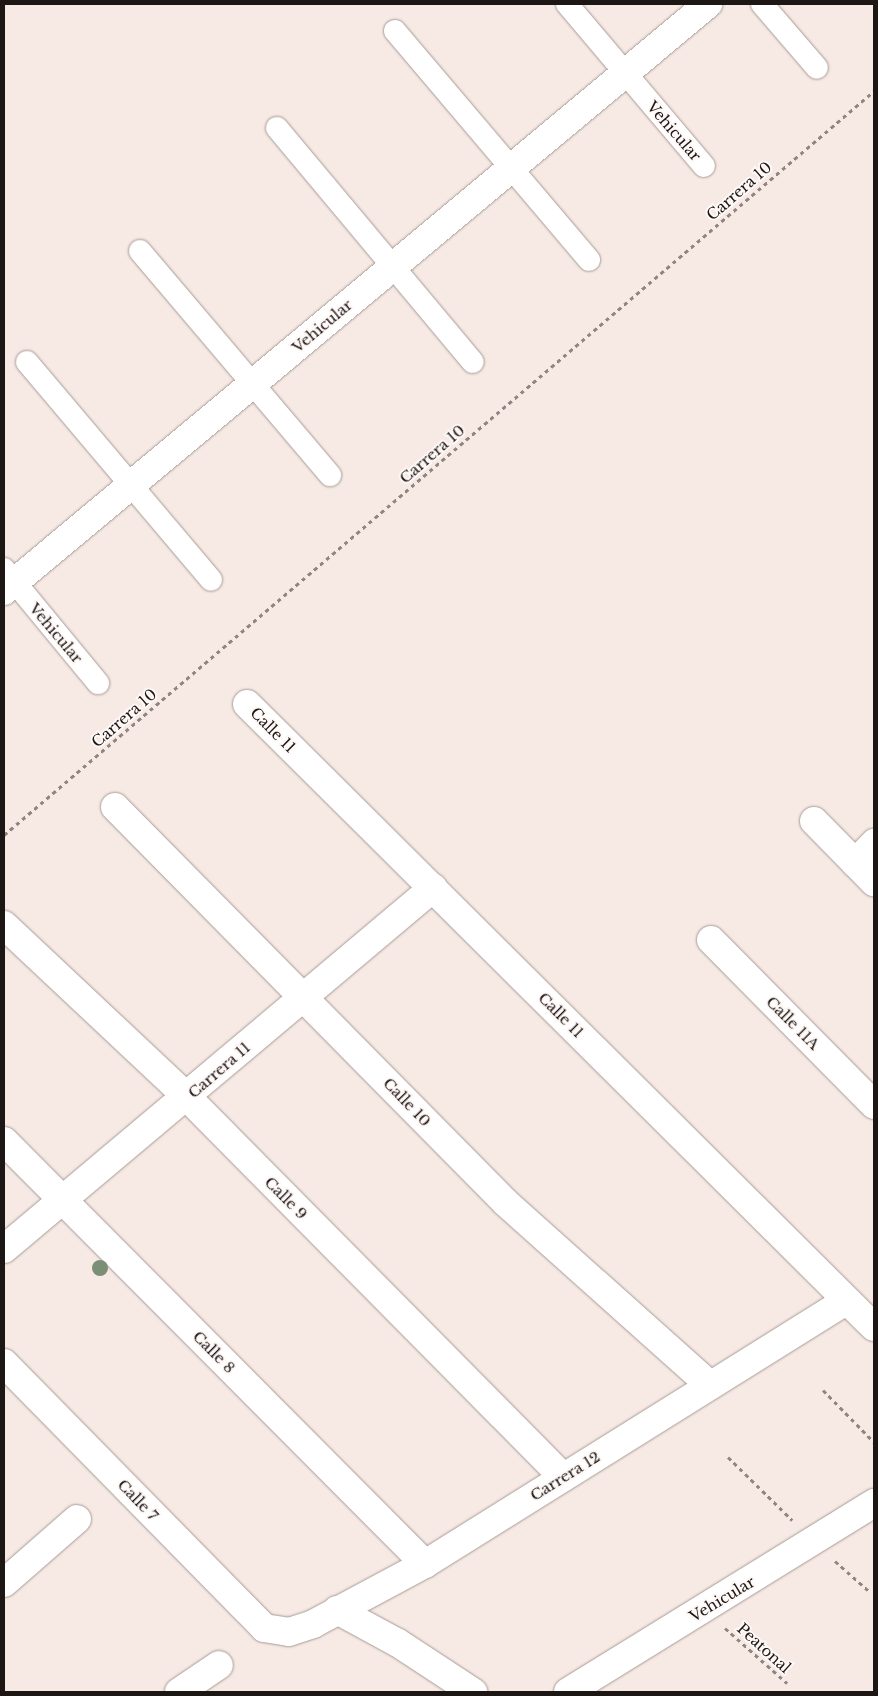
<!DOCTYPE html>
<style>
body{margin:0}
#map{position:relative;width:878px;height:1696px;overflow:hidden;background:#f7e9e4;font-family:"Libre Baskerville",serif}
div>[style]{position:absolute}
.path>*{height:3px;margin-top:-1.5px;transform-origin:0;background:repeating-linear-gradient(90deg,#8f8682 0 4px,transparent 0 8px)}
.roads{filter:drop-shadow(0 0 1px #a79b96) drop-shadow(0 0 1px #a79b96)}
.pedestrian>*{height:22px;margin:-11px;padding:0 11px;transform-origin:11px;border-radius:11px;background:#fff}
.minor>*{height:28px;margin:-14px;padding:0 14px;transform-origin:14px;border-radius:14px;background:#fff}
.trees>*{width:16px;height:16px;margin:-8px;border-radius:50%;background:#7b8f76}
span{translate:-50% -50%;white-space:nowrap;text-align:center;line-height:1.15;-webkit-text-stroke:4px #fef8f6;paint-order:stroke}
.street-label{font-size:15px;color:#1c1715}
.frame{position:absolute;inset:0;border:5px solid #1c1715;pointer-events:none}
</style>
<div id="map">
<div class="path">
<div style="left:4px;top:835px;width:1145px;rotate:-40.54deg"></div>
<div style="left:823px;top:1390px;width:73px;rotate:45.6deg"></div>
<div style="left:728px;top:1457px;width:90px;rotate:44.5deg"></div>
<div style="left:835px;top:1561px;width:47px;rotate:41.5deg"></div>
<div style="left:725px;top:1628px;width:83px;rotate:41.6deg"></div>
</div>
<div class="roads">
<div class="pedestrian">
<div style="left:567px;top:4px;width:212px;rotate:49.8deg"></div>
<div style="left:762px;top:4px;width:84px;rotate:49.3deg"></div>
<div style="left:395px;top:31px;width:300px;rotate:49.7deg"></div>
<div style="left:277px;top:128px;width:305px;rotate:50.1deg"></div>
<div style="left:140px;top:251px;width:294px;rotate:49.7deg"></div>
<div style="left:27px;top:362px;width:285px;rotate:49.8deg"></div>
<div style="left:4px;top:569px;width:148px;rotate:50.5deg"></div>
</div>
<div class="minor">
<div style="left:4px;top:591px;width:917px;rotate:-39.82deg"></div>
<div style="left:247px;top:704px;width:884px;rotate:44.82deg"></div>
<div style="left:115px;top:807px;width:555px;rotate:45.36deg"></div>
<div style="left:505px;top:1202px;width:275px;rotate:41.8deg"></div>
<div style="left:814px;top:821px;width:86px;rotate:45.5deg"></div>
<div style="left:855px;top:863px;width:28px;rotate:-46deg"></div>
<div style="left:4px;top:925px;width:251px;rotate:43.2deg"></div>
<div style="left:187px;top:1097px;width:535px;rotate:45.3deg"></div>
<div style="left:711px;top:940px;width:232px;rotate:45.3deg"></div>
<div style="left:4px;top:1141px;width:597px;rotate:45.14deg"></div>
<div style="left:4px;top:1249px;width:561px;rotate:-40.08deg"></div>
<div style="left:4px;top:1363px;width:371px;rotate:45.5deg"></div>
<div style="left:264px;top:1628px;width:25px;rotate:9deg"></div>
<div style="left:289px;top:1632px;width:25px;rotate:-18deg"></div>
<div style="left:313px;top:1624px;width:127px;rotate:-28.2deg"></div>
<div style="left:425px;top:1564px;width:496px;rotate:-32deg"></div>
<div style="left:4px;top:1583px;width:97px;rotate:-41.2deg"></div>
<div style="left:337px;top:1610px;width:69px;rotate:28.4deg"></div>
<div style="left:398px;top:1643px;width:90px;rotate:33.2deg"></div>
<div style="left:179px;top:1692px;width:48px;rotate:-34deg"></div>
<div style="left:568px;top:1692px;width:360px;rotate:-31.7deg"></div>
</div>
</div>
<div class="trees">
<div style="left:100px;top:1268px"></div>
</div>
<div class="street-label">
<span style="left:674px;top:131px;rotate:49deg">Vehicular</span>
<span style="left:739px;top:191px;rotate:-41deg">Carrera 10</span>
<span style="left:322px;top:326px;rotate:-40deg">Vehicular</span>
<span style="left:432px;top:454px;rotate:-41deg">Carrera 10</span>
<span style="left:56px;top:633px;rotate:50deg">Vehicular</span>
<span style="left:124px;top:718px;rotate:-41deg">Carrera 10</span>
<span style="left:273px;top:730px;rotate:45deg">Calle 11</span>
<span style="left:561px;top:1015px;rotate:45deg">Calle 11</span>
<span style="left:793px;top:1023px;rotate:45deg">Calle 11A</span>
<span style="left:219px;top:1070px;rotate:-41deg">Carrera 11</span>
<span style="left:407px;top:1102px;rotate:46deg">Calle 10</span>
<span style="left:286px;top:1198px;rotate:45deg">Calle 9</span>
<span style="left:214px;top:1352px;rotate:45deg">Calle 8</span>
<span style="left:565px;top:1476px;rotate:-32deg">Carrera 12</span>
<span style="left:138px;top:1500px;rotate:46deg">Calle 7</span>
<span style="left:722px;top:1599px;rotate:-31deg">Vehicular</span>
<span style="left:764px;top:1648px;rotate:42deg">Peatonal</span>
</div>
<div class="frame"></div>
</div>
